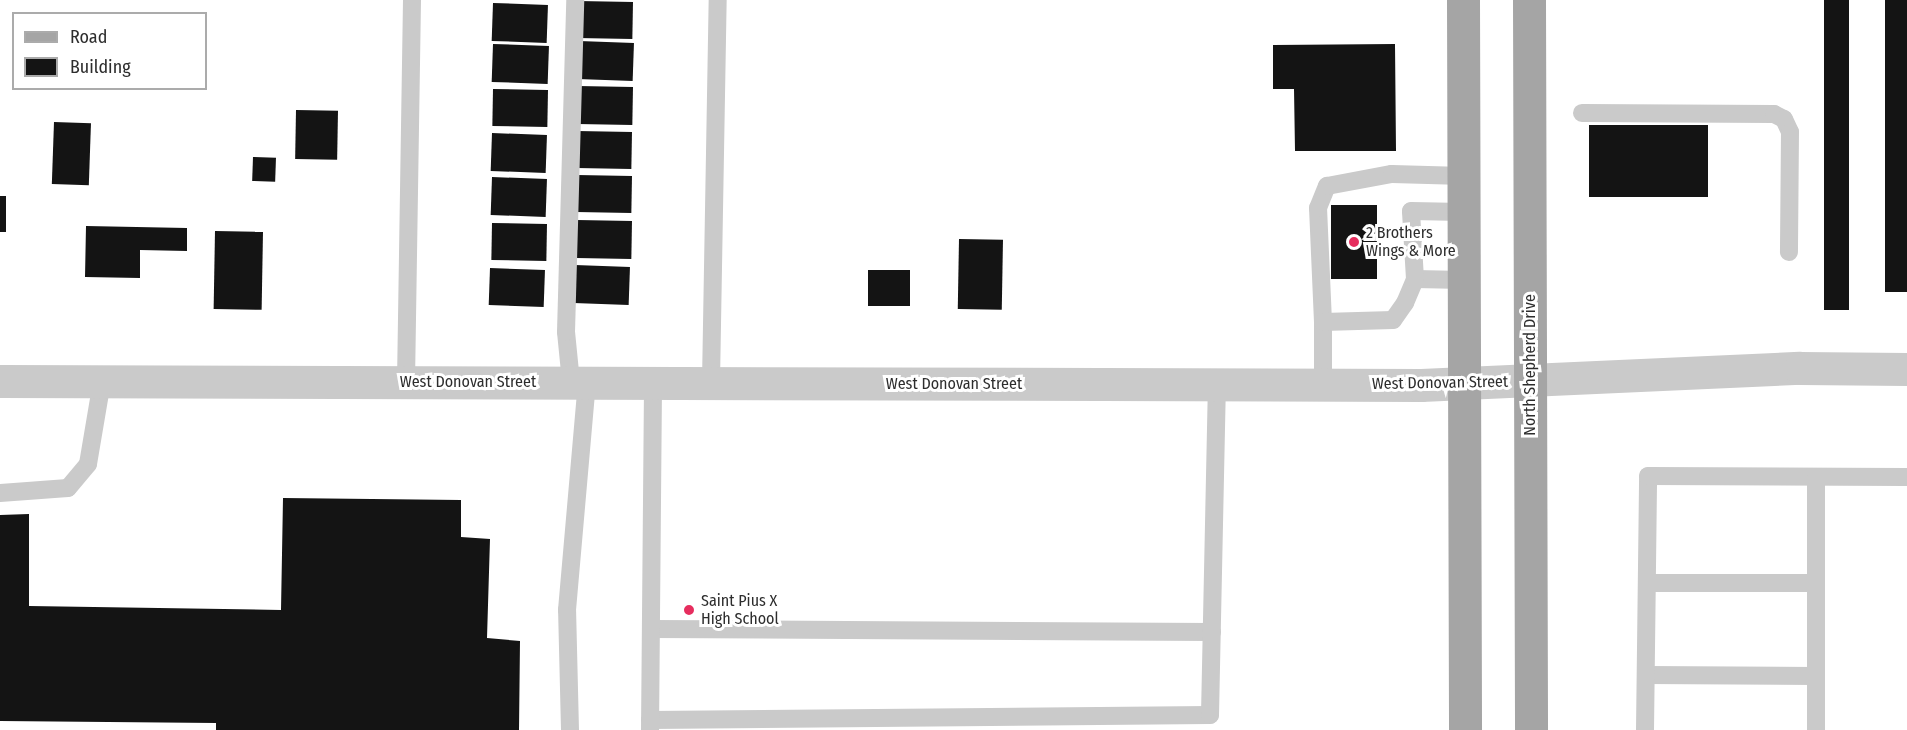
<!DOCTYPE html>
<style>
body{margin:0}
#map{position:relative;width:1907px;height:730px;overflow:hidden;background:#fff;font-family:"Fira Sans Condensed",sans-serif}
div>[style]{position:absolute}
.building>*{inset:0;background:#141414;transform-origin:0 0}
.service>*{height:18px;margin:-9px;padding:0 9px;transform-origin:9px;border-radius:9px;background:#cacaca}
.tertiary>*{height:33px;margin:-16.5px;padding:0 16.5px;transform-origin:16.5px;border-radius:16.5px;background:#cacaca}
.primary>*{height:33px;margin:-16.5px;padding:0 16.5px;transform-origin:16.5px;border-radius:16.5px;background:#a5a5a5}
.dots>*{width:16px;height:16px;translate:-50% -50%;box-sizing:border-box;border:3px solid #fff;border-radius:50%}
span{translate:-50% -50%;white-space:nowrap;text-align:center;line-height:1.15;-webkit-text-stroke:6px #fff;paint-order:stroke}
.poi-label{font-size:16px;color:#2d2d2d}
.left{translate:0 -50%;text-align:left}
.street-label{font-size:16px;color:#2d2d2d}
.legend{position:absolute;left:12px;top:12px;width:195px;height:78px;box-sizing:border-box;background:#fff;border:2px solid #ababab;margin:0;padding:8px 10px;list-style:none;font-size:18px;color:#2d2d2d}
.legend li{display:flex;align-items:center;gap:12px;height:30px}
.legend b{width:30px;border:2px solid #ababab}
</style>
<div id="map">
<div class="building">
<div style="left:1824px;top:0;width:25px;height:310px"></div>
<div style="left:1885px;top:0;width:22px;height:292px"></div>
<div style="left:578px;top:1px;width:55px;height:37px;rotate:1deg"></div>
<div style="left:493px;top:3px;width:55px;height:38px;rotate:2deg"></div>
<div style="left:579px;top:41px;width:55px;height:38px;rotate:2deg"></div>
<div style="left:493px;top:44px;width:56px;height:38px;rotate:2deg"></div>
<div style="clip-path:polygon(1395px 44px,1396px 151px,1295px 151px,1294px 89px,1273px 89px,1273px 45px)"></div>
<div style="left:578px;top:86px;width:55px;height:38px;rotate:1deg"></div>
<div style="left:493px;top:89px;width:55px;height:37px;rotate:1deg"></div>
<div style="left:296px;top:110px;width:42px;height:49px;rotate:1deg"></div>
<div style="left:54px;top:122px;width:37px;height:62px;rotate:2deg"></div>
<div style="left:1708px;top:125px;width:72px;height:119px;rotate:90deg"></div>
<div style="left:577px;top:131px;width:55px;height:37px;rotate:1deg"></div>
<div style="left:492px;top:133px;width:55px;height:38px;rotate:2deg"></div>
<div style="left:253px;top:157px;width:23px;height:24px;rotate:2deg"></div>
<div style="left:577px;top:175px;width:55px;height:37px;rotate:1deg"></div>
<div style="left:492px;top:177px;width:55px;height:38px;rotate:2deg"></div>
<div style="left:0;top:196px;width:6px;height:36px"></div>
<div style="left:1377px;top:205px;width:74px;height:46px;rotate:90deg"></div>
<div style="left:577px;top:220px;width:55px;height:38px;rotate:1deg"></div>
<div style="left:492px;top:223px;width:55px;height:37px;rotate:1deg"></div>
<div style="clip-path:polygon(86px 226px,187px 228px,187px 251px,140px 250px,140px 278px,85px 277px)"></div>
<div style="left:215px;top:231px;width:48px;height:78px;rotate:1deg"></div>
<div style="left:959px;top:239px;width:44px;height:70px;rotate:1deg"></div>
<div style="left:575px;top:265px;width:55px;height:38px;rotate:2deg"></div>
<div style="left:490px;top:268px;width:55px;height:37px;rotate:2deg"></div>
<div style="left:868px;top:270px;width:42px;height:36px"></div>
<div style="clip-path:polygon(283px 498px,461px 500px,461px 537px,490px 539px,487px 638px,520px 641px,519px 730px,216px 730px,216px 723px,0 721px,0 515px,29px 514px,29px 606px,281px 610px)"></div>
</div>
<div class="service">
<div style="left:1582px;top:113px;width:192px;rotate:0.3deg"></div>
<div style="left:1774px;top:114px;width:11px;rotate:27deg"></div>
<div style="left:1784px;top:119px;width:14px;rotate:65deg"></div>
<div style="left:1790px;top:132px;width:120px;rotate:90.5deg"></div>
<div style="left:1415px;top:279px;width:49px;rotate:1.2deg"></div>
<div style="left:1323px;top:322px;width:114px;rotate:-92.5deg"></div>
<div style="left:1318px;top:208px;width:24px;rotate:-68deg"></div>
<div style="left:1327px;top:186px;width:66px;rotate:-10.5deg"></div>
<div style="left:1392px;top:174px;width:72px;rotate:1.6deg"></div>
<div style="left:406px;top:382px;width:382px;rotate:-89.1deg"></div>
<div style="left:571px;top:382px;width:50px;rotate:-95.7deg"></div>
<div style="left:566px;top:332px;width:332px;rotate:-88.4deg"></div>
<div style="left:711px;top:382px;width:382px;rotate:-89deg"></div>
<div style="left:1323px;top:385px;width:63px;rotate:-90deg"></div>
<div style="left:1323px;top:322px;width:70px;rotate:-1.6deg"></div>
<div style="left:1393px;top:320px;width:21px;rotate:-55deg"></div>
<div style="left:1405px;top:303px;width:26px;rotate:-67deg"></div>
<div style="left:1415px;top:279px;width:68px;rotate:-93.4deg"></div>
<div style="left:1411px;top:211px;width:52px;rotate:1.1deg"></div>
<div style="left:0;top:493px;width:68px;rotate:-4.2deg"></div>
<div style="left:68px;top:488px;width:31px;rotate:-50deg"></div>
<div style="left:88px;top:464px;width:84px;rotate:-80.4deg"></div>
<div style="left:1647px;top:583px;width:169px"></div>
<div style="left:651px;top:629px;width:561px;rotate:0.31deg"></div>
<div style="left:1646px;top:675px;width:170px;rotate:0.3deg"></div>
<div style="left:650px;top:720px;width:560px;rotate:-0.51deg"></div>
<div style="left:1210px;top:715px;width:331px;rotate:-88.8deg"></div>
<div style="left:570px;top:730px;width:120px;rotate:-91.4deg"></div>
<div style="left:567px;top:610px;width:229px;rotate:-85deg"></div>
<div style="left:650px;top:730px;width:347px;rotate:-89.5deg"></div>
<div style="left:1645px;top:730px;width:254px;rotate:-89.3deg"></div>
<div style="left:1648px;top:476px;width:259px;rotate:0.2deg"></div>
<div style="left:1816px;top:730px;width:253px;rotate:-90deg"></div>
</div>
<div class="tertiary">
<div style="left:0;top:381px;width:1421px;rotate:0.16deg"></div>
<div style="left:1421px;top:385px;width:379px;rotate:-2.6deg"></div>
<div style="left:1800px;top:368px;width:107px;rotate:0.5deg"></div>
</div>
<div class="primary">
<div style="left:1463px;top:0;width:730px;rotate:89.84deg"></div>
<div style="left:1529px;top:0;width:730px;rotate:89.84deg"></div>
</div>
<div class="dots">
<div style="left:1354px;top:242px;background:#e62d5e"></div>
<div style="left:689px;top:610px;background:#e62d5e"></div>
</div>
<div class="poi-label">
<span class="left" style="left:1366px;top:242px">2 Brothers<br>Wings &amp; More</span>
<span class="left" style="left:701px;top:610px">Saint Pius X<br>High School</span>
</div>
<div class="street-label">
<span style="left:1530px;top:365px;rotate:-90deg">North Shepherd Drive</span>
<span style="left:468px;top:382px">West Donovan Street</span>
<span style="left:1440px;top:383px;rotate:-1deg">West Donovan Street</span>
<span style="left:954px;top:384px">West Donovan Street</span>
</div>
<ul class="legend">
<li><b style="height:8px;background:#a5a5a5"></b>Road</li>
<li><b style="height:16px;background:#141414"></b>Building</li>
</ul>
</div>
